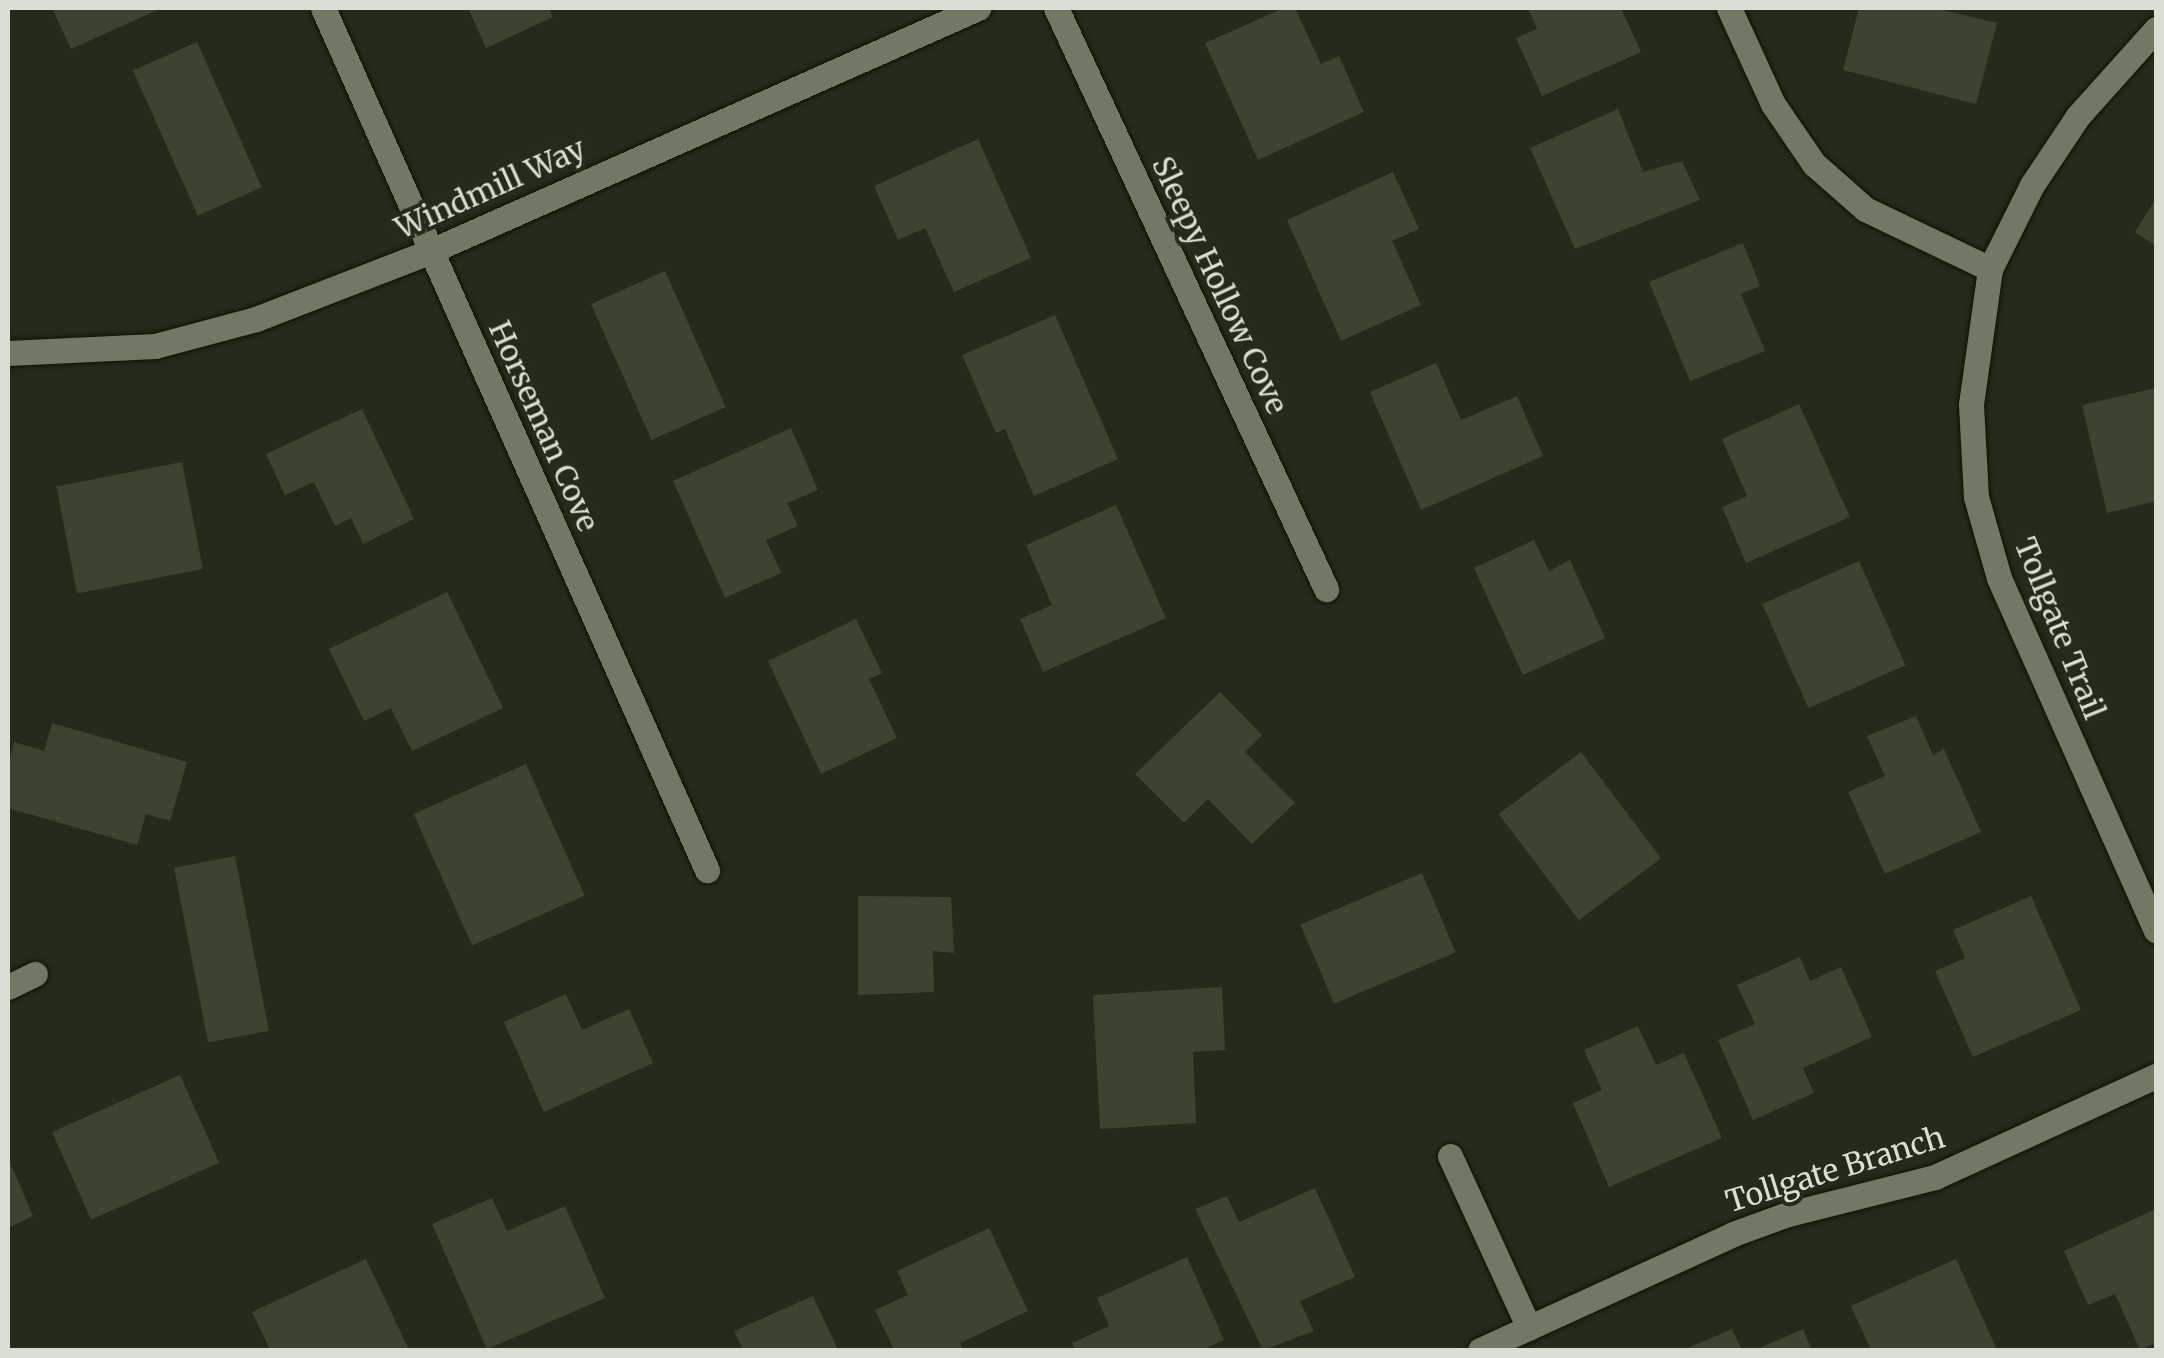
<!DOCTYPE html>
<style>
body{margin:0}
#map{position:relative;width:2164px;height:1358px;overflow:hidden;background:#252b1a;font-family:Merriweather,serif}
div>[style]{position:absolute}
.building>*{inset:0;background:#3c4330;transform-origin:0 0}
.roads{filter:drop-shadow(0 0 2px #0e1304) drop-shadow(0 0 2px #0e1304)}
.minor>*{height:25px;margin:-12.5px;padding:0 12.5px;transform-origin:12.5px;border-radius:12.5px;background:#717965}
.tertiary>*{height:25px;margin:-12.5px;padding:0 12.5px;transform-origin:12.5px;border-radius:12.5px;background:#717965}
span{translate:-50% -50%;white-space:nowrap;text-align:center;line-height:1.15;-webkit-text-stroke:8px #252b1a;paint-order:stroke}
.street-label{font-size:30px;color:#dadfd3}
.frame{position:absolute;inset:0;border:10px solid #dadfd3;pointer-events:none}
</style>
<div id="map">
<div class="building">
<div style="clip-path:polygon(52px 8px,162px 8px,71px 49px)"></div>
<div style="clip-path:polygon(468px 8px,549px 8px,553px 17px,486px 48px)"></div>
<div style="clip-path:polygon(1284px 8px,1295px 8px,1321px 64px,1339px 56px,1364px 112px,1258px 160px,1205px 43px)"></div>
<div style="clip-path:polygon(1528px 8px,1621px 8px,1641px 52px,1542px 96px,1516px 38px,1537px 29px)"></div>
<div style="clip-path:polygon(1859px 8px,1934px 8px,1997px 23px,1976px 104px,1843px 70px)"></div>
<div style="left:197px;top:42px;width:159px;height:70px;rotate:66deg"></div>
<div style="clip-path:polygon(1618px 109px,1643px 172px,1682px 161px,1700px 200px,1575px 249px,1530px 148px)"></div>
<div style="clip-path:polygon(978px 139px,1031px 258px,954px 292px,925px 228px,898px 240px,874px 186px)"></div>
<div style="clip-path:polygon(1393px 172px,1419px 229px,1392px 241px,1421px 305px,1341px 341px,1287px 220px)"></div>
<div style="clip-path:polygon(2156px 198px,2156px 246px,2135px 232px)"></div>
<div style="clip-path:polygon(1743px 243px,1760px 286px,1741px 294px,1765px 351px,1690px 381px,1649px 282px)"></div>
<div style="left:665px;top:271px;width:149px;height:81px;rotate:66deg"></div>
<div style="clip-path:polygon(1055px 315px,1118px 459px,1034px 496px,1005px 429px,996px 433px,962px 355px)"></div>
<div style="clip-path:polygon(1436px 363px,1461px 420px,1517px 396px,1543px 456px,1421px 510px,1370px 392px)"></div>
<div style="clip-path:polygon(2156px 388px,2156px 501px,2107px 513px,2082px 405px)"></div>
<div style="clip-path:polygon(1799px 404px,1850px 517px,1746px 563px,1722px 507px,1747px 496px,1722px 439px)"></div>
<div style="clip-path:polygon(362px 409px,414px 519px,363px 544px,351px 518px,335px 526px,314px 482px,285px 495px,266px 454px)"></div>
<div style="clip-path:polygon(791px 428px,818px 490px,787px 503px,798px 526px,766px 540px,781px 573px,725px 598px,673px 481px)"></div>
<div style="left:182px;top:462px;width:109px;height:128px;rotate:79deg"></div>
<div style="clip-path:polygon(1116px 505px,1166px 618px,1043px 672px,1020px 619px,1052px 605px,1026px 545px)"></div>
<div style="clip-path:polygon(1534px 540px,1549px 571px,1570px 560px,1605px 638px,1523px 675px,1474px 568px)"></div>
<div style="left:1859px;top:561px;width:114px;height:106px;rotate:66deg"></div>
<div style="clip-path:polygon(447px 592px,503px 708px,412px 751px,391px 708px,364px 721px,329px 649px)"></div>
<div style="clip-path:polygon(856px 619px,882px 673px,869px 679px,897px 738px,821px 774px,768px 661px)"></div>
<div style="clip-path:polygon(1220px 692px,1262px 735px,1245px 752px,1295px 803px,1252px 844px,1208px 799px,1184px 823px,1135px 774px)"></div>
<div style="clip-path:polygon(1916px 716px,1933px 755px,1944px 749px,1981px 832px,1885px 874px,1848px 792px,1885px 776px,1867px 736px)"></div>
<div style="clip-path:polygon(52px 723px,187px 762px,170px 821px,146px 814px,137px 845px,8px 808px,8px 766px,14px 742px,44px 751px)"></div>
<div style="left:1581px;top:752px;width:133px;height:103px;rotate:53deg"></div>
<div style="left:526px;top:764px;width:144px;height:123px;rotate:66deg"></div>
<div style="left:235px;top:856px;width:178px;height:62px;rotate:79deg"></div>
<div style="left:1422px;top:873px;width:86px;height:132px;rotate:67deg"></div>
<div style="clip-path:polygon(858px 896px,951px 897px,954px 953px,933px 951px,934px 992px,858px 995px)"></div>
<div style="clip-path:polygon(2031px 896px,2081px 1010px,1973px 1057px,1935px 971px,1965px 958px,1953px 930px)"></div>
<div style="clip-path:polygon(1800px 957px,1810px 981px,1841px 967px,1872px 1037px,1803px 1068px,1814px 1093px,1753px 1120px,1718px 1040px,1755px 1024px,1737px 985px)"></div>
<div style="clip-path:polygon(1222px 987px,1225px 1050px,1193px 1052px,1196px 1123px,1100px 1129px,1093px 995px)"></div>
<div style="clip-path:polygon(566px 994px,582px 1030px,629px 1009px,653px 1063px,544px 1112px,504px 1022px)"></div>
<div style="clip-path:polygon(1638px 1026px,1656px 1065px,1684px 1053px,1722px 1138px,1609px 1187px,1573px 1103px,1602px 1090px,1584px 1050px)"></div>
<div style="left:180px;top:1075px;width:96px;height:140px;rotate:66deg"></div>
<div style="clip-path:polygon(8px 1158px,33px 1216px,8px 1228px)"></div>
<div style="clip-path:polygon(1315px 1188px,1355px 1277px,1300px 1301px,1314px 1331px,1263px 1350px,1195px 1209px,1227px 1196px,1239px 1222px)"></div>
<div style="clip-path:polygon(492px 1198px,507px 1231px,565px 1206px,605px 1298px,487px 1349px,432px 1224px)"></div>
<div style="clip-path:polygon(2156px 1209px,2156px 1343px,2140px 1350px,2115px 1294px,2088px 1305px,2064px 1251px)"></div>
<div style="clip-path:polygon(989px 1228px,1028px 1311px,960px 1343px,963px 1350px,894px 1350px,875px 1310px,908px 1295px,897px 1271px)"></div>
<div style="clip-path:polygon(1187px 1257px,1224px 1340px,1202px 1350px,1075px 1350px,1072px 1343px,1109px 1326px,1097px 1298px)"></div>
<div style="clip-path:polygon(366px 1259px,409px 1350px,270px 1350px,252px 1312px)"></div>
<div style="clip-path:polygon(1956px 1259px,1997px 1350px,1871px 1350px,1851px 1306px)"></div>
<div style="clip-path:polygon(813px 1296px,838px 1350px,743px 1350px,734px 1331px)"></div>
<div style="clip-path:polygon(1732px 1329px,1742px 1350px,1683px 1350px)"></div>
<div style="clip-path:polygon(1803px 1329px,1812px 1350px,1755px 1350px)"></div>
</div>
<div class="roads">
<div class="minor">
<div style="left:323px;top:8px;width:944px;rotate:65.99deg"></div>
<div style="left:1056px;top:8px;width:641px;rotate:65.07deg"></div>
<div style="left:1729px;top:8px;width:106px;rotate:65.4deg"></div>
<div style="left:1773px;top:104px;width:73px;rotate:55.7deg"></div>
<div style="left:1814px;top:164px;width:68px;rotate:41.4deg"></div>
<div style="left:1865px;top:209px;width:139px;rotate:25.6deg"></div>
<div style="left:8px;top:353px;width:147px;rotate:-2.7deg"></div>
<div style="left:155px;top:346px;width:105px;rotate:-15deg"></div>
<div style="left:256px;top:319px;width:188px;rotate:-21.2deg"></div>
<div style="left:431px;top:251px;width:599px;rotate:-23.95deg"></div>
<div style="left:8px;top:987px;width:30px;rotate:-26deg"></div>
<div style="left:1450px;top:1156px;width:189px;rotate:65.3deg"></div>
<div style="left:1480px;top:1350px;width:278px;rotate:-24.6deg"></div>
<div style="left:1733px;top:1234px;width:59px;rotate:-20deg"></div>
<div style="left:1788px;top:1214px;width:152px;rotate:-14.1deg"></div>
<div style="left:1935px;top:1177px;width:243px;rotate:-24.6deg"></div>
</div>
<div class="tertiary">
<div style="left:2156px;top:29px;width:117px;rotate:131.9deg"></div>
<div style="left:2078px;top:116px;width:83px;rotate:123.7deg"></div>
<div style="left:2032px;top:185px;width:94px;rotate:116.6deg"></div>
<div style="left:1990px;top:269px;width:137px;rotate:98deg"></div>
<div style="left:1971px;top:405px;width:92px;rotate:86.9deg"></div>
<div style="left:1976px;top:497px;width:84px;rotate:74.1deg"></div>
<div style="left:1999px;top:578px;width:386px;rotate:66deg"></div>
</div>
</div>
<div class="street-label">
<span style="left:490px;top:188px;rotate:-24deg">Windmill Way</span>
<span style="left:1220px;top:285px;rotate:65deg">Sleepy Hollow Cove</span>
<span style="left:544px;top:426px;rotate:66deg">Horseman Cove</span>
<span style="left:2060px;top:628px;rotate:68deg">Tollgate Trail</span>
<span style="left:1835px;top:1169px;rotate:-17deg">Tollgate Branch</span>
</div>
<div class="frame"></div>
</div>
